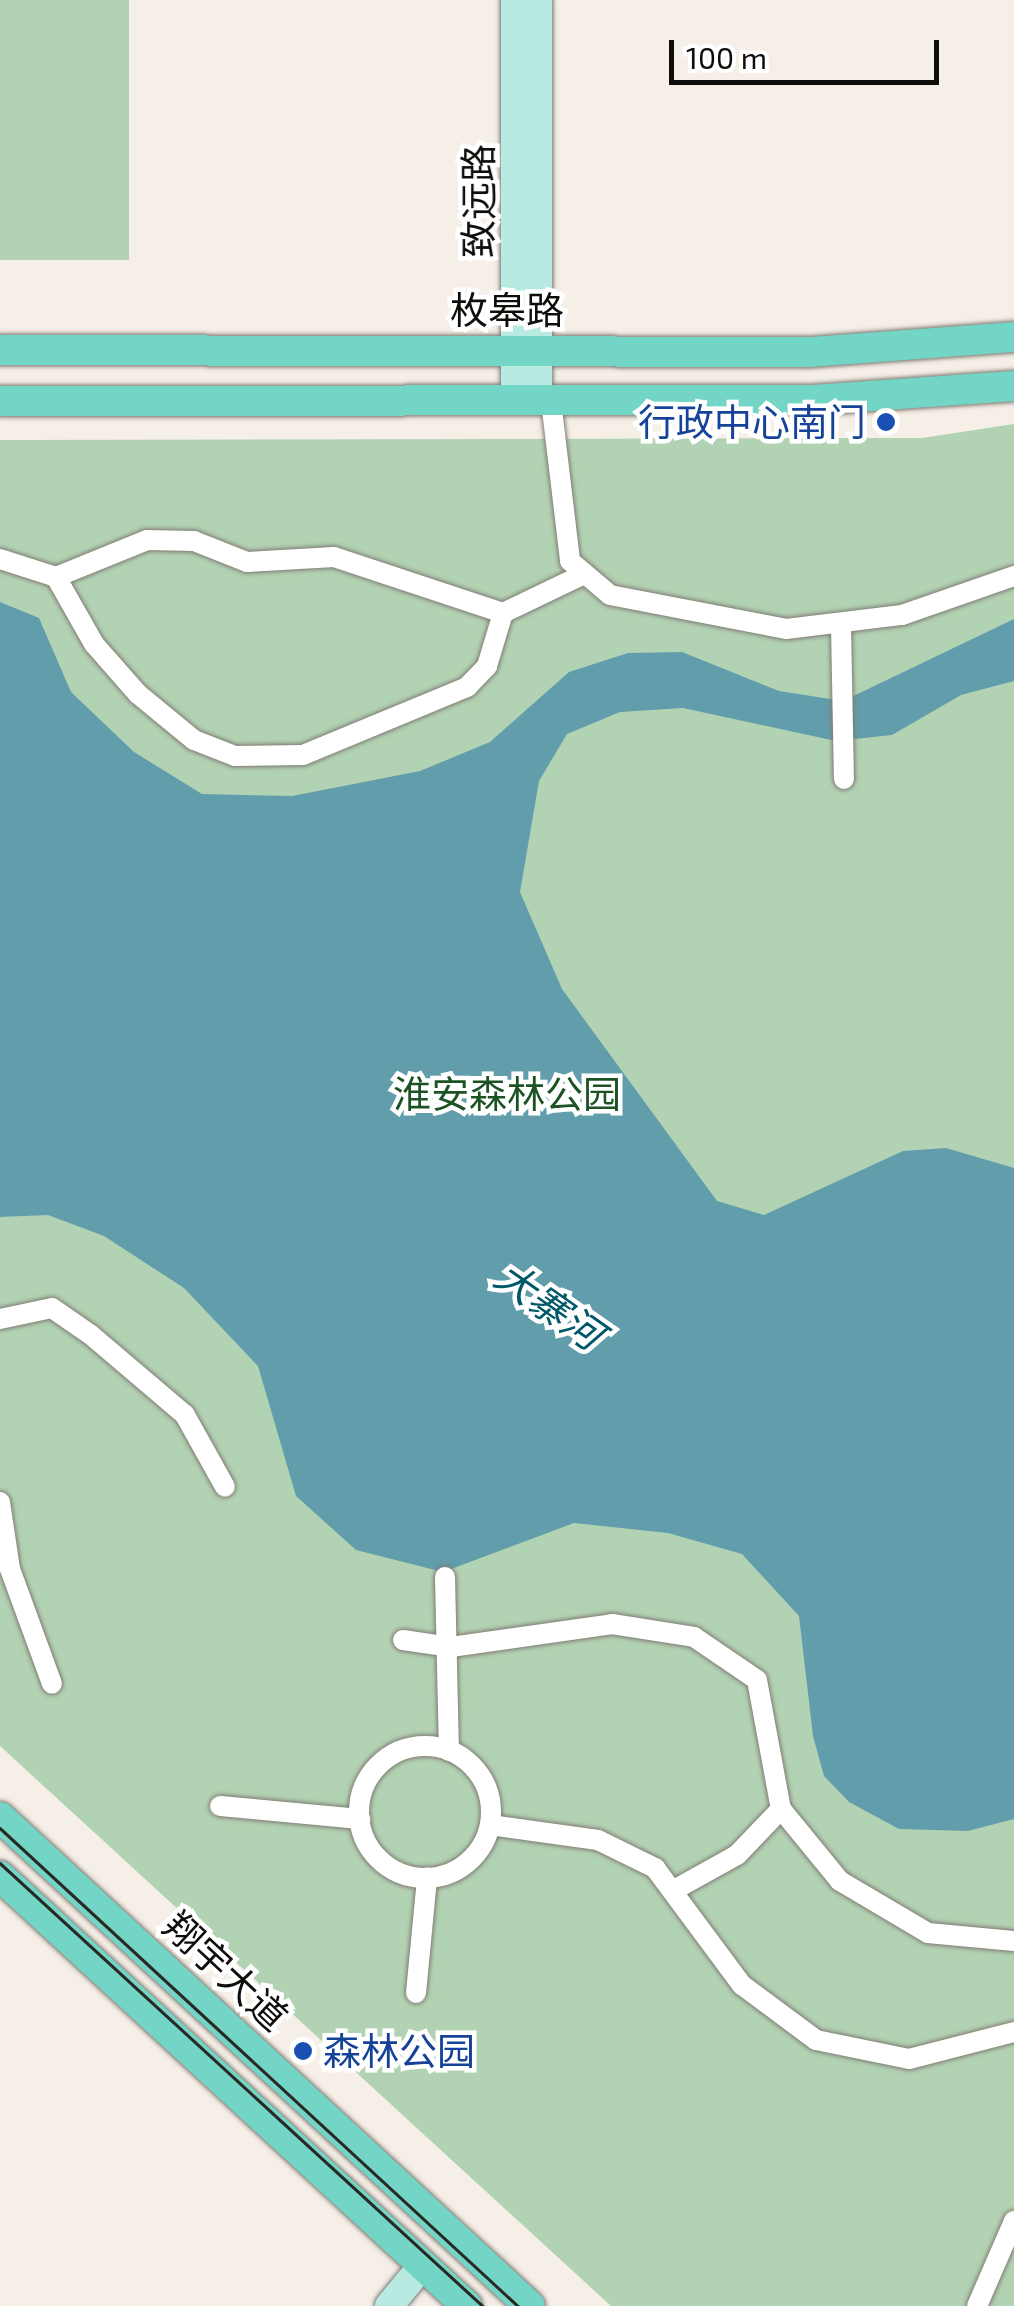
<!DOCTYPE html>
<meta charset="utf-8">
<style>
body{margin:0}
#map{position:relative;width:1014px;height:2306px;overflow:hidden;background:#f5efe7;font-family:"Exo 2","Noto Sans SC",sans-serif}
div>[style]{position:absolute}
.green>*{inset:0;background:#b2d3b3;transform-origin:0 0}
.water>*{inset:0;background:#629dac}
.roads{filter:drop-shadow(0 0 2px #817c75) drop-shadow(0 0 2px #817c75)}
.street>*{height:20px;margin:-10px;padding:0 10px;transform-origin:10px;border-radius:10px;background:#fff}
.street>.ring{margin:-10px;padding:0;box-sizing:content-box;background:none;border:20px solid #fff;border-radius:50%}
.secondary>*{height:28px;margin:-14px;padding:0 14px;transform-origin:14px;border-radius:14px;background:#b8eae2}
.primary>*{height:30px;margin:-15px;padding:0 15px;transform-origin:15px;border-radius:15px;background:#72d5c5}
.tram>*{height:2.5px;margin:-1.25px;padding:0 1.25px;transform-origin:1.25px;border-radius:1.25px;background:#2a2824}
.dots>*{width:28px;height:28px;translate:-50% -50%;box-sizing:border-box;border:5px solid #fff;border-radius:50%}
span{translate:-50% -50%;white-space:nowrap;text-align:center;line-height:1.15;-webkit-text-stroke:9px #fff;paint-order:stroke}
.street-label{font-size:38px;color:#0f0d0a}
.transit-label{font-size:38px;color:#164399}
.right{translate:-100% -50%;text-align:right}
.left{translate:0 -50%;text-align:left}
.park-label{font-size:38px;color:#1d5324}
.water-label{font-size:40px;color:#005869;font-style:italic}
.scale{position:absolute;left:669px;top:40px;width:270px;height:45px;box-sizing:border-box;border:5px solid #0f0d0a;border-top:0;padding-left:12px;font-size:30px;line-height:35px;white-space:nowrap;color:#0f0d0a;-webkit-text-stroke:8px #fff;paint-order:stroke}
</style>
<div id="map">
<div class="green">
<div style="left:0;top:0;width:129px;height:260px"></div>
<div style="clip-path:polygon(1014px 424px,1014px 2306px,611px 2306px,0 1746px,0 440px,922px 438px)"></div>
</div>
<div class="water">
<div style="clip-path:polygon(0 602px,39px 618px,71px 692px,134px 752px,202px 794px,292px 796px,420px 771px,490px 742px,569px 672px,628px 653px,682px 652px,779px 691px,843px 701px,1014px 619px,1014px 681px,961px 695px,892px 735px,836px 741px,683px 708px,620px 712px,567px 734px,539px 781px,520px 892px,562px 989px,717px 1201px,764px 1215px,903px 1151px,946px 1148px,1014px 1168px,1014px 1819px,968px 1831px,899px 1829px,849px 1802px,824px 1776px,813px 1736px,799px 1616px,742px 1554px,668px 1533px,574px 1523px,443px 1572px,356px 1550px,296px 1496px,258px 1366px,184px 1288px,104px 1236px,48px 1215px,0 1217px)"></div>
</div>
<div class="roads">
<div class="street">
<div style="left:551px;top:401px;width:161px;rotate:83.2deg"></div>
<div style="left:570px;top:561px;width:52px;rotate:40.4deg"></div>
<div style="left:610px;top:595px;width:179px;rotate:10.9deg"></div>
<div style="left:786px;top:629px;width:117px;rotate:-6.9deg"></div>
<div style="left:902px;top:615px;width:119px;rotate:-19.2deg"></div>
<div style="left:0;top:559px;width:59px;rotate:17.8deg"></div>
<div style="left:56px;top:577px;width:98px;rotate:-22.1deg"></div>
<div style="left:147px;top:540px;width:47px;rotate:1.2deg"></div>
<div style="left:194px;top:541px;width:57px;rotate:21.6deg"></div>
<div style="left:247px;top:562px;width:87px;rotate:-3.3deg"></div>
<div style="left:334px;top:557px;width:178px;rotate:18.3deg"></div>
<div style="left:503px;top:613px;width:85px;rotate:-25.7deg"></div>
<div style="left:56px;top:577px;width:77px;rotate:60.4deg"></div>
<div style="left:94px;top:644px;width:67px;rotate:48.7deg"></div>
<div style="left:138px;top:694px;width:72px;rotate:39.4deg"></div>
<div style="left:194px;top:740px;width:44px;rotate:21.3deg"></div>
<div style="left:235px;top:756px;width:68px;rotate:-0.8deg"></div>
<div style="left:303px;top:755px;width:178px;rotate:-22.5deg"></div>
<div style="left:467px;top:687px;width:29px;rotate:-46deg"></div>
<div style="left:487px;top:666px;width:55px;rotate:-73.2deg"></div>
<div style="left:841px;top:626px;width:153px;rotate:88.9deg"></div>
<div style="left:0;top:1319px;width:53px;rotate:-11.9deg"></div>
<div style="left:52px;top:1308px;width:47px;rotate:34.7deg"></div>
<div style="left:91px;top:1335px;width:123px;rotate:40.4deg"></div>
<div style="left:185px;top:1415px;width:82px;rotate:60.9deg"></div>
<div style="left:0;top:1502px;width:68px;rotate:81.5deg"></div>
<div style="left:10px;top:1569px;width:122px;rotate:69.9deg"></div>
<div style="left:445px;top:1577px;width:174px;rotate:88.7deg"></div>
<div style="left:403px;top:1640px;width:49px;rotate:8.3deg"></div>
<div style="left:451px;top:1647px;width:163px;rotate:-8.1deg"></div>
<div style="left:612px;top:1624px;width:83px;rotate:9deg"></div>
<div style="left:694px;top:1637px;width:76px;rotate:34.3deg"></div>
<div style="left:757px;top:1680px;width:131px;rotate:79.5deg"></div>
<div style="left:781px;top:1809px;width:93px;rotate:50.7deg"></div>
<div style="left:840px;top:1881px;width:102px;rotate:30.6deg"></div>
<div style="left:928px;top:1933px;width:86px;rotate:5.3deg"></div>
<div class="ring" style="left:359px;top:1746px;width:112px;height:112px"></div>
<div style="left:220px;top:1806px;width:141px;rotate:5.3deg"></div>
<div style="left:490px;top:1825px;width:109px;rotate:7.9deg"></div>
<div style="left:598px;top:1840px;width:64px;rotate:26.2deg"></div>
<div style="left:655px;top:1868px;width:146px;rotate:53.4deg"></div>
<div style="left:742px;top:1985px;width:92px;rotate:36.6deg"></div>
<div style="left:816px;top:2040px;width:95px;rotate:11.5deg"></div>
<div style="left:909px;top:2059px;width:108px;rotate:-14.4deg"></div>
<div style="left:674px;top:1890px;width:72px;rotate:-29.1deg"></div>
<div style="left:737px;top:1855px;width:64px;rotate:-46.3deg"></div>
<div style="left:416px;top:1993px;width:116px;rotate:-84.5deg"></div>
<div style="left:977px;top:2306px;width:93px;rotate:-66.5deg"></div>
</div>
<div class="secondary">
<div style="left:515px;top:401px;width:401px;rotate:-90deg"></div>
<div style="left:538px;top:401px;width:401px;rotate:-90deg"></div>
<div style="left:389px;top:2306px;width:52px;rotate:-50.5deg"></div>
</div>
<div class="primary">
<div style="left:0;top:350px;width:810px;rotate:0.14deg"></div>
<div style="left:810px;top:352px;width:205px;rotate:-4.2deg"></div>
<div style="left:0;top:401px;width:813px;rotate:-0.07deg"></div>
<div style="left:813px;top:400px;width:201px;rotate:-4deg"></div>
<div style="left:0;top:1817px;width:721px;rotate:42.7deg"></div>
<div style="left:0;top:1876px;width:635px;rotate:42.64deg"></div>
</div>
</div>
<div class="tram">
<div style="left:0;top:1828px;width:705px;rotate:42.7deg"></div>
<div style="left:0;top:1863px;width:655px;rotate:42.53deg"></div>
</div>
<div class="dots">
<div style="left:886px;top:422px;background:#1a4fb4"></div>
<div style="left:303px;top:2051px;background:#1a4fb4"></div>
</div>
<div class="street-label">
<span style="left:478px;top:201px;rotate:-90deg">致远路</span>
<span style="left:507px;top:310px">枚皋路</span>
<span style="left:226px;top:1971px;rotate:43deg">翔宇大道</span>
</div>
<div class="transit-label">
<span class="right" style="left:866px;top:422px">行政中心南门</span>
<span class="left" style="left:323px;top:2051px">森林公园</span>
</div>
<div class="park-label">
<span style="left:507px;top:1094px">淮安森林公园</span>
</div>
<div class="water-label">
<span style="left:550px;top:1304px;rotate:35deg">大寨河</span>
</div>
<div class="scale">100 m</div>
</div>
